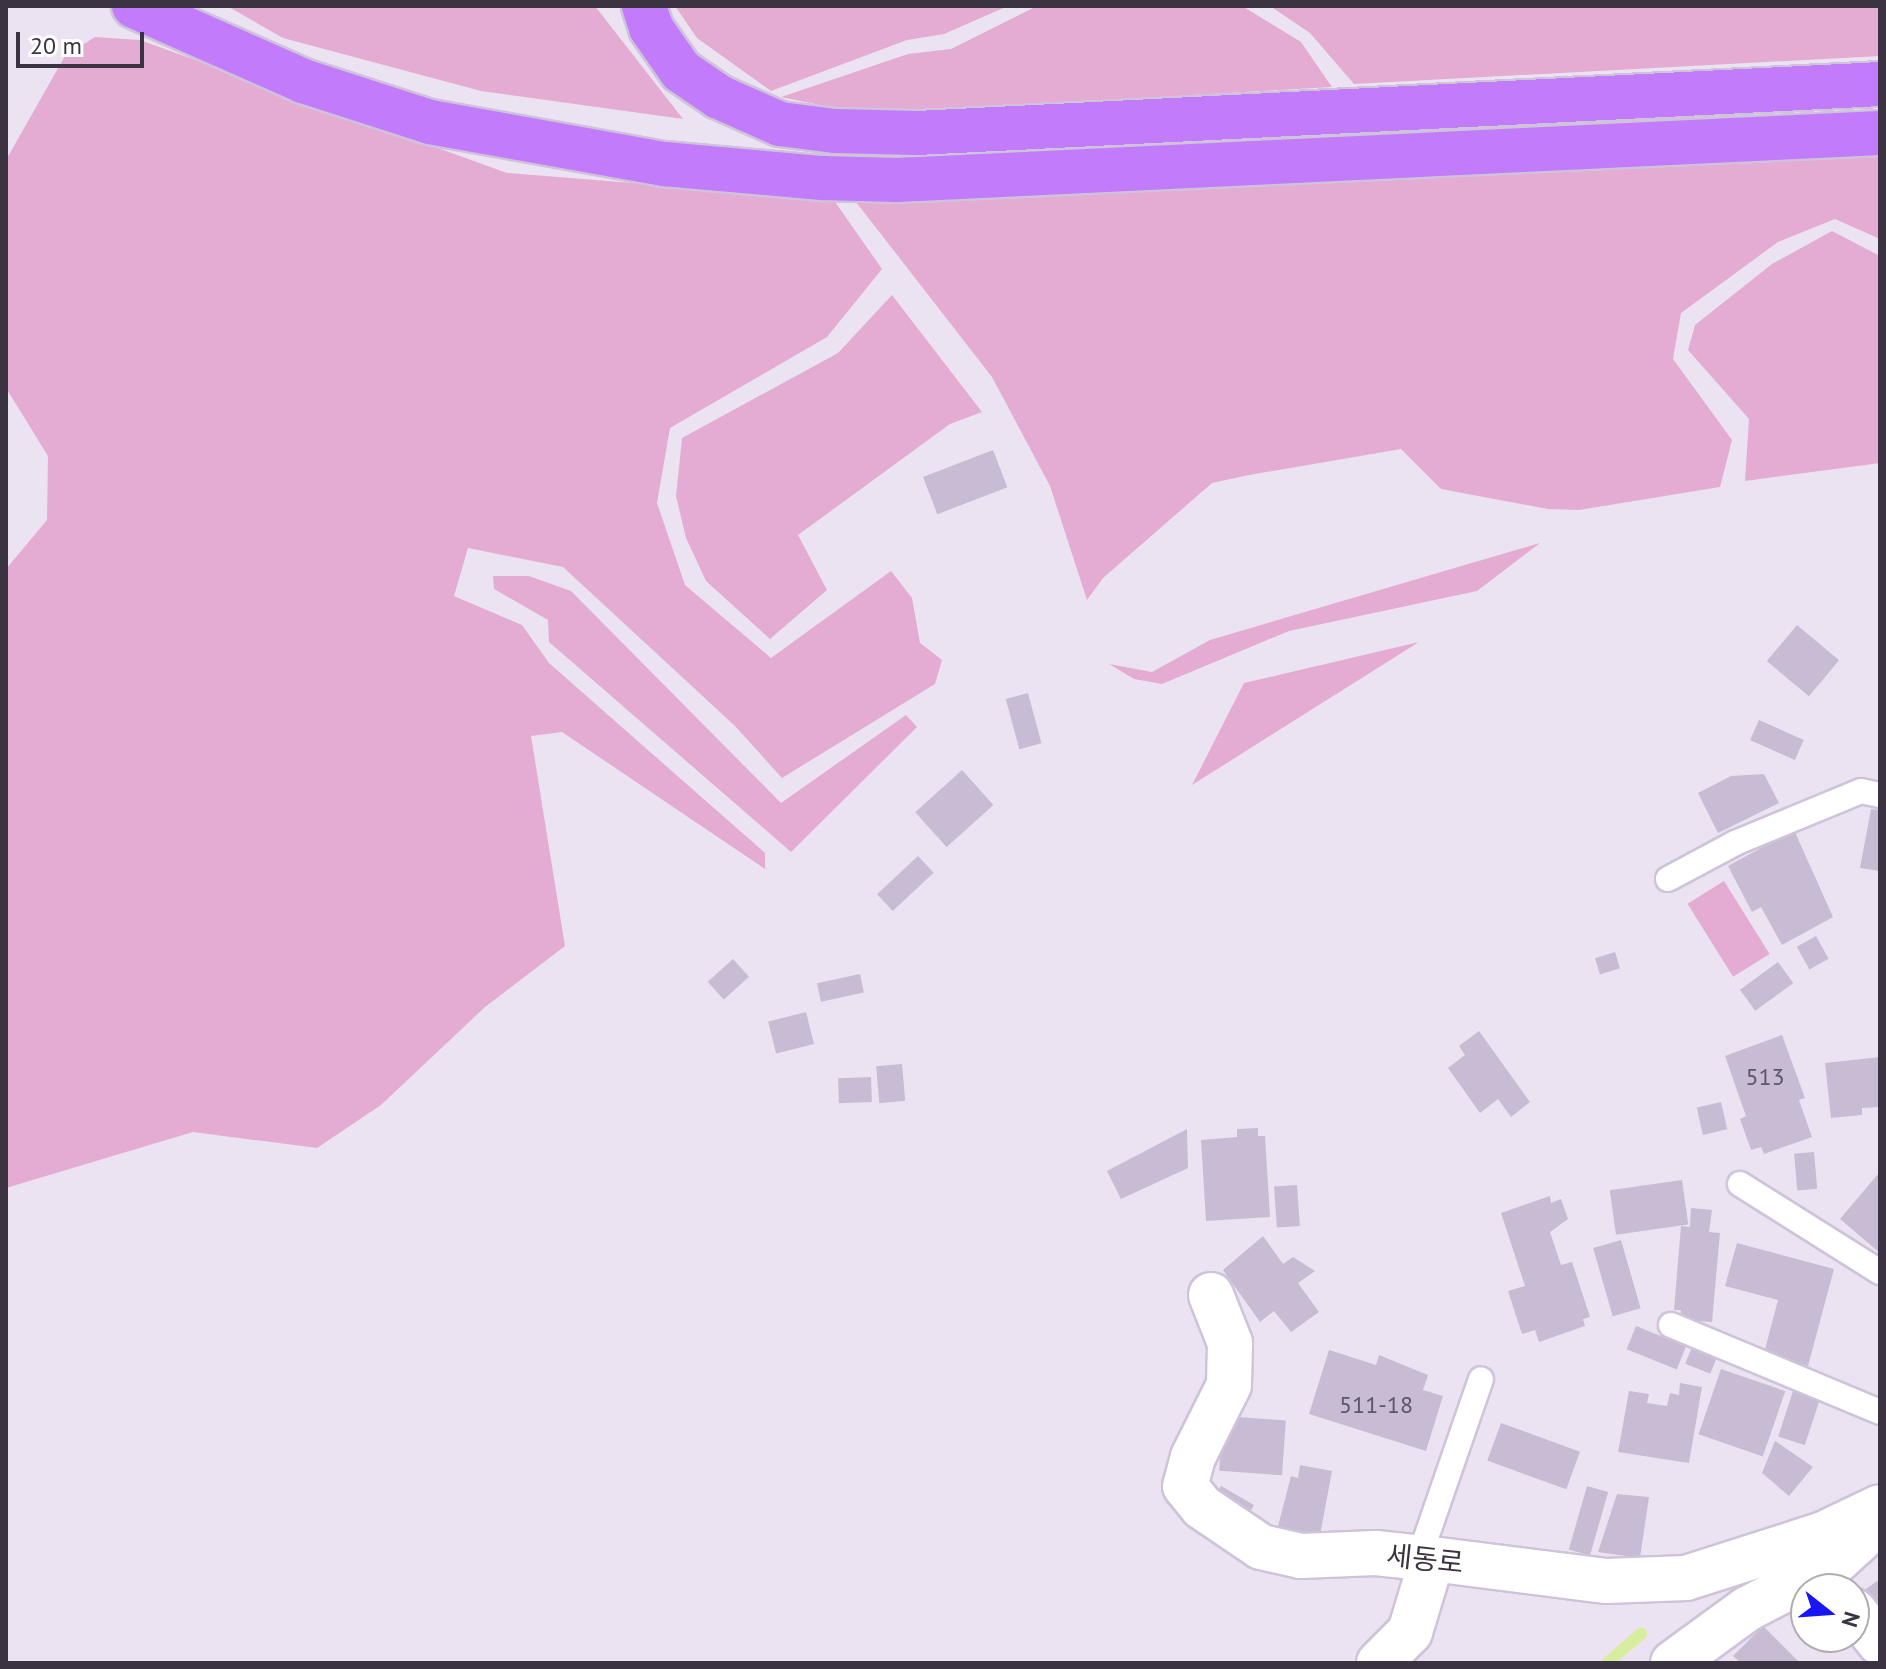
<!DOCTYPE html>
<meta charset="utf-8">
<style>
body{margin:0}
#map{position:relative;width:1886px;height:1669px;overflow:hidden;background:#ebe3f1;font-family:"PT Sans","Noto Sans KR",sans-serif}
div>[style]{position:absolute}
.green>*{inset:0;background:#e5acd3;transform-origin:0 0}
.stream>*{height:12px;margin:-6px;padding:0 6px;transform-origin:6px;border-radius:6px;background:#d8ee9f}
.building>*{inset:0;background:#c8bcd5;transform-origin:0 0}
.roads{filter:drop-shadow(2px 0 #cfc3da) drop-shadow(-2px 0 #cfc3da) drop-shadow(0 2px #cfc3da) drop-shadow(0 -2px #cfc3da)}
.service>*{height:24px;margin:-12px;padding:0 12px;transform-origin:12px;border-radius:12px;background:#fff}
.minor>*{height:44px;margin:-22px;padding:0 22px;transform-origin:22px;border-radius:22px;background:#fff}
.trunk>*{height:44px;margin:-22px;padding:0 22px;transform-origin:22px;border-radius:22px;background:#c27bfb}
span{translate:-50% -50%;white-space:nowrap;text-align:center;line-height:1.15;-webkit-text-stroke:6px #fff;paint-order:stroke}
.number-label{font-size:24px;color:#5e5567}
.number-label span{-webkit-text-stroke-width:0}
.street-label{font-size:28px;color:#3b3342}
.frame{position:absolute;inset:0;border:8px solid #3b3342;pointer-events:none}
.north{position:absolute;left:1790px;top:1573px;width:80px;height:80px;box-sizing:border-box;background:#fff;border:2px solid #b1adb3;border-radius:50%;rotate:107deg;font-size:22px;font-weight:700;line-height:32px;text-align:center;color:#3b3342}
.north::after{content:'';display:block;margin:auto;width:28px;height:36px;background:#1916f5;clip-path:polygon(50% 0,100% 100%,50% 72%,0 100%)}
.scale{position:absolute;left:16px;top:32px;width:128px;height:36px;box-sizing:border-box;border:4px solid #3b3342;border-top:0;padding-left:10px;font-size:24px;line-height:28px;white-space:nowrap;color:#3b3342;-webkit-text-stroke:6px #fff;paint-order:stroke}
</style>
<div id="map">
<div class="green">
<i style="clip-path:polygon(227px 6px,595px 6px,683px 119px,481px 91px,283px 38px)"></i>
<i style="clip-path:polygon(675px 6px,1008px 6px,944px 34px,907px 40px,771px 91px,697px 38px)"></i>
<i style="clip-path:polygon(1037px 6px,1242px 6px,1301px 42px,1332px 87px,863px 114px,781px 97px,908px 54px,951px 49px)"></i>
<i style="clip-path:polygon(1270px 6px,1880px 6px,1880px 56px,1354px 84px,1310px 33px)"></i>
<i style="clip-path:polygon(95px 37px,140px 40px,507px 173px,833px 199px,882px 269px,827px 337px,670px 428px,657px 503px,685px 585px,771px 658px,891px 571px,912px 598px,920px 643px,942px 660px,935px 684px,782px 778px,735px 726px,563px 567px,468px 548px,454px 596px,522px 625px,549px 663px,765px 853px,765px 869px,562px 732px,531px 736px,565px 946px,485px 1007px,381px 1105px,317px 1148px,193px 1132px,6px 1188px,6px 569px,47px 520px,48px 456px,6px 388px,6px 160px,65px 56px)"></i>
<i style="clip-path:polygon(1880px 155px,1880px 239px,1835px 219px,1778px 242px,1681px 313px,1673px 359px,1732px 440px,1720px 487px,1579px 510px,1548px 509px,1441px 489px,1401px 449px,1249px 475px,1212px 483px,1103px 578px,1087px 600px,1050px 486px,992px 377px,856px 202px)"></i>
<i style="clip-path:polygon(1832px 231px,1880px 256px,1880px 463px,1745px 481px,1749px 419px,1688px 350px,1695px 325px,1772px 264px)"></i>
<i style="clip-path:polygon(892px 295px,982px 412px,950px 424px,798px 535px,827px 590px,770px 639px,706px 581px,686px 538px,676px 496px,682px 438px,838px 353px)"></i>
<i style="clip-path:polygon(1540px 543px,1477px 591px,1289px 631px,1162px 684px,1134px 679px,1109px 664px,1152px 672px,1210px 640px)"></i>
<i style="clip-path:polygon(493px 576px,529px 576px,571px 591px,781px 803px,906px 715px,917px 727px,791px 852px,549px 642px,548px 620px,494px 589px)"></i>
<i style="clip-path:polygon(1419px 642px,1192px 785px,1244px 683px)"></i>
<i style="left:1724px;top:881px;width:86px;height:43px;rotate:58deg"></i>
</div>
<div class="stream">
<i style="left:1607px;top:1663px;width:45px;rotate:-40.5deg"></i>
</div>
<div class="building">
<i style="left:993px;top:450px;width:40px;height:75px;rotate:69deg"></i>
<i style="left:1797px;top:625px;width:55px;height:47px;rotate:40deg"></i>
<i style="left:1028px;top:693px;width:52px;height:23px;rotate:75deg"></i>
<i style="left:1759px;top:720px;width:49px;height:22px;rotate:24deg"></i>
<i style="left:962px;top:770px;width:47px;height:63px;rotate:48deg"></i>
<i style="clip-path:polygon(1764px 774px,1779px 803px,1718px 833px,1698px 793px,1731px 776px)"></i>
<i style="clip-path:polygon(1871px 809px,1880px 810px,1880px 871px,1860px 868px)"></i>
<i style="clip-path:polygon(1794px 830px,1833px 917px,1782px 945px,1761px 907px,1752px 912px,1728px 866px)"></i>
<i style="left:918px;top:856px;width:23px;height:56px;rotate:47deg"></i>
<i style="left:1816px;top:936px;width:26px;height:22px;rotate:61deg"></i>
<i style="left:1615px;top:952px;width:17px;height:21px;rotate:73deg"></i>
<i style="left:733px;top:959px;width:24px;height:34px;rotate:48deg"></i>
<i style="left:1778px;top:962px;width:26px;height:47px;rotate:54deg"></i>
<i style="left:860px;top:974px;width:19px;height:44px;rotate:78deg"></i>
<i style="left:806px;top:1012px;width:33px;height:39px;rotate:76deg"></i>
<i style="clip-path:polygon(1479px 1031px,1530px 1102px,1511px 1117px,1498px 1099px,1480px 1113px,1448px 1068px,1465px 1055px,1459px 1046px)"></i>
<i style="clip-path:polygon(1782px 1035px,1805px 1098px,1799px 1100px,1812px 1137px,1764px 1154px,1761px 1147px,1751px 1150px,1740px 1119px,1746px 1116px,1725px 1056px)"></i>
<i style="clip-path:polygon(1880px 1057px,1880px 1107px,1862px 1108px,1862px 1115px,1831px 1118px,1825px 1063px)"></i>
<i style="left:902px;top:1064px;width:37px;height:26px;rotate:85deg"></i>
<i style="left:871px;top:1077px;width:25px;height:33px;rotate:88deg"></i>
<i style="left:1721px;top:1102px;width:28px;height:25px;rotate:77deg"></i>
<i style="clip-path:polygon(1258px 1128px,1258px 1136px,1265px 1136px,1270px 1217px,1206px 1221px,1201px 1140px,1237px 1137px,1237px 1129px)"></i>
<i style="clip-path:polygon(1187px 1129px,1188px 1168px,1121px 1199px,1107px 1171px)"></i>
<i style="left:1814px;top:1152px;width:37px;height:20px;rotate:85deg"></i>
<i style="clip-path:polygon(1878px 1174px,1880px 1175px,1880px 1253px,1840px 1219px)"></i>
<i style="left:1682px;top:1180px;width:45px;height:73px;rotate:82deg"></i>
<i style="left:1297px;top:1185px;width:41px;height:23px;rotate:86deg"></i>
<i style="clip-path:polygon(1550px 1196px,1551px 1203px,1561px 1199px,1568px 1219px,1550px 1232px,1561px 1265px,1572px 1262px,1590px 1317px,1583px 1319px,1585px 1326px,1539px 1342px,1535px 1330px,1522px 1334px,1508px 1291px,1525px 1286px,1501px 1213px)"></i>
<i style="clip-path:polygon(1691px 1208px,1712px 1210px,1709px 1232px,1720px 1233px,1712px 1322px,1680px 1320px,1681px 1310px,1674px 1310px,1681px 1226px,1690px 1227px)"></i>
<i style="clip-path:polygon(1263px 1236px,1283px 1264px,1293px 1257px,1315px 1271px,1298px 1283px,1319px 1312px,1291px 1332px,1274px 1311px,1260px 1322px,1223px 1270px)"></i>
<i style="left:1621px;top:1240px;width:71px;height:29px;rotate:74deg"></i>
<i style="clip-path:polygon(1737px 1243px,1834px 1269px,1808px 1366px,1764px 1353px,1778px 1300px,1725px 1286px)"></i>
<i style="left:1636px;top:1326px;width:54px;height:25px;rotate:22deg"></i>
<i style="left:1692px;top:1347px;width:27px;height:18px;rotate:22deg"></i>
<i style="clip-path:polygon(1329px 1350px,1376px 1365px,1379px 1355px,1428px 1375px,1423px 1390px,1443px 1396px,1426px 1451px,1309px 1414px)"></i>
<i style="left:1721px;top:1369px;width:68px;height:69px;rotate:19deg"></i>
<i style="clip-path:polygon(1680px 1383px,1702px 1387px,1689px 1463px,1618px 1452px,1629px 1391px,1649px 1394px,1647px 1403px,1667px 1406px,1670px 1393px,1679px 1395px)"></i>
<i style="left:1794px;top:1388px;width:28px;height:51px;rotate:18deg"></i>
<i style="left:1223px;top:1416px;width:63px;height:55px;rotate:4deg"></i>
<i style="left:1501px;top:1423px;width:84px;height:40px;rotate:20deg"></i>
<i style="clip-path:polygon(1775px 1441px,1813px 1467px,1789px 1496px,1762px 1473px)"></i>
<i style="clip-path:polygon(1300px 1465px,1332px 1471px,1318px 1546px,1275px 1538px,1291px 1476px,1298px 1478px)"></i>
<i style="left:1221px;top:1486px;width:38px;height:23px;rotate:30deg"></i>
<i style="left:1587px;top:1486px;width:22px;height:66px;rotate:16deg"></i>
<i style="clip-path:polygon(1617px 1494px,1649px 1497px,1640px 1558px,1598px 1552px)"></i>
<i style="clip-path:polygon(1880px 1579px,1880px 1623px,1859px 1594px)"></i>
<i style="clip-path:polygon(1763px 1626px,1800px 1663px,1741px 1663px,1733px 1656px)"></i>
</div>
<div class="roads">
<div class="service">
<i style="left:1668px;top:879px;width:76px;rotate:-28.2deg"></i>
<i style="left:1735px;top:843px;width:136px;rotate:-22.4deg"></i>
<i style="left:1861px;top:791px;width:19px;rotate:12deg"></i>
<i style="left:1740px;top:1184px;width:165px;rotate:32.2deg"></i>
<i style="left:1671px;top:1325px;width:226px;rotate:22.6deg"></i>
<i style="left:1419px;top:1558px;width:189px;rotate:-70.9deg"></i>
</div>
<div class="minor">
<i style="left:1211px;top:1295px;width:52px;rotate:68.4deg"></i>
<i style="left:1230px;top:1343px;width:42px;rotate:91.4deg"></i>
<i style="left:1229px;top:1385px;width:80px;rotate:116.6deg"></i>
<i style="left:1193px;top:1457px;width:30px;rotate:105deg"></i>
<i style="left:1185px;top:1486px;width:27px;rotate:51deg"></i>
<i style="left:1202px;top:1507px;width:71px;rotate:34.1deg"></i>
<i style="left:1261px;top:1547px;width:41px;rotate:12.7deg"></i>
<i style="left:1301px;top:1556px;width:75px;rotate:-2.3deg"></i>
<i style="left:1376px;top:1553px;width:56px;rotate:6.1deg"></i>
<i style="left:1432px;top:1559px;width:176px;rotate:7.2deg"></i>
<i style="left:1607px;top:1581px;width:79px;rotate:-2.2deg"></i>
<i style="left:1686px;top:1578px;width:142px;rotate:-17.7deg"></i>
<i style="left:1821px;top:1535px;width:65px;rotate:-25.4deg"></i>
<i style="left:1854px;top:1611px;width:41px;rotate:50.9deg"></i>
<i style="left:1379px;top:1663px;width:44px;rotate:-45deg"></i>
<i style="left:1410px;top:1632px;width:76px;rotate:-73.2deg"></i>
<i style="left:1673px;top:1663px;width:92px;rotate:-36.1deg"></i>
<i style="left:1747px;top:1609px;width:96px;rotate:-27.4deg"></i>
<i style="left:1832px;top:1565px;width:62px;rotate:-42.4deg"></i>
</div>
<div class="trunk">
<i style="left:134px;top:6px;width:185px;rotate:23.9deg"></i>
<i style="left:303px;top:81px;width:133px;rotate:17.9deg"></i>
<i style="left:430px;top:122px;width:238px;rotate:10.2deg"></i>
<i style="left:664px;top:164px;width:159px;rotate:5.1deg"></i>
<i style="left:822px;top:178px;width:75px;rotate:1.5deg"></i>
<i style="left:897px;top:180px;width:984px;rotate:-2.74deg"></i>
<i style="left:644px;top:6px;width:23px;rotate:72deg"></i>
<i style="left:651px;top:28px;width:52px;rotate:55.1deg"></i>
<i style="left:681px;top:71px;width:46px;rotate:34.4deg"></i>
<i style="left:719px;top:97px;width:67px;rotate:23.9deg"></i>
<i style="left:780px;top:124px;width:55px;rotate:7.3deg"></i>
<i style="left:835px;top:131px;width:82px;rotate:1.4deg"></i>
<i style="left:917px;top:133px;width:964px;rotate:-2.91deg"></i>
</div>
</div>
<div class="number-label">
<span style="left:1765px;top:1077px">513</span>
<span style="left:1376px;top:1405px">511-18</span>
</div>
<div class="street-label">
<span style="left:1425px;top:1559px;rotate:6deg">세동로</span>
</div>
<div class="frame"></div>
<div class="north">N</div>
<div class="scale">20 m</div>
</div>
